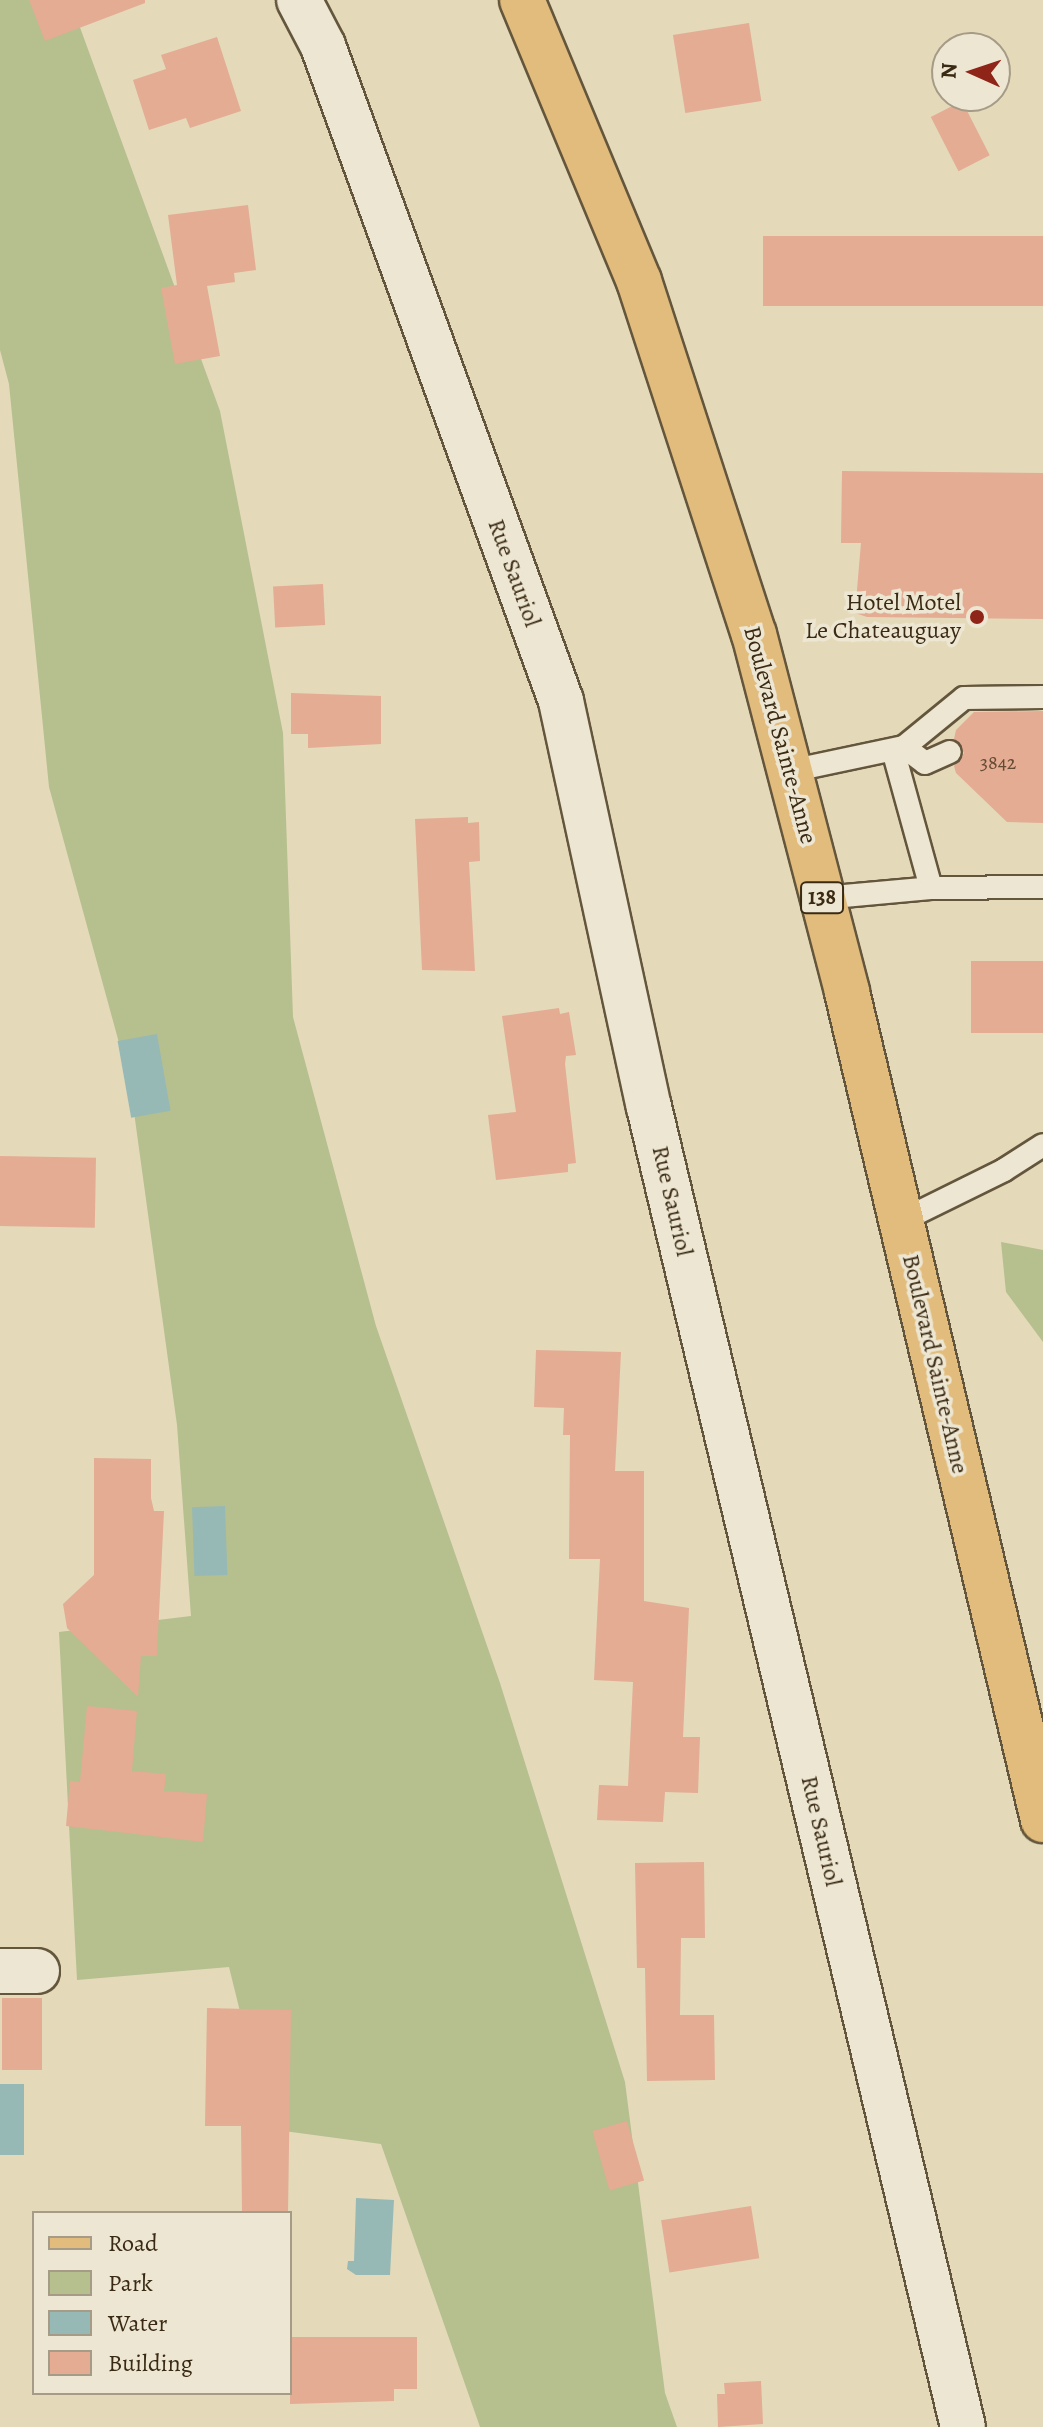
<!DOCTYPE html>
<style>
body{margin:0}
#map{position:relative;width:1043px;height:2427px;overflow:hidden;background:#e4d9b9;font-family:Alegreya,serif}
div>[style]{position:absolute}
.green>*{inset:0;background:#b6bf8e}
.water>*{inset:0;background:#97b9b5;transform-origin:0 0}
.building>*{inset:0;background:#e3ac93;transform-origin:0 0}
.roads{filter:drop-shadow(2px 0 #64563c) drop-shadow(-2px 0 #64563c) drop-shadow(0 2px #64563c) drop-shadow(0 -2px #64563c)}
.service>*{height:22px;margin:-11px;padding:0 11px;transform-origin:11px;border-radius:11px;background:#ede6d2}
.minor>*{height:44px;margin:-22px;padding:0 22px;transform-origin:22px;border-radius:22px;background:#ede6d2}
.primary>*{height:44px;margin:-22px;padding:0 22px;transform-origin:22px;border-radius:22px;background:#e2bc7c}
.dots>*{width:22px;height:22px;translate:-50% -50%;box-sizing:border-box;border:4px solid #ede6d2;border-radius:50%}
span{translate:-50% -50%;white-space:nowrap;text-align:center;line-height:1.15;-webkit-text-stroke:7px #ede6d2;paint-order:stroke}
.number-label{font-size:20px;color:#644a33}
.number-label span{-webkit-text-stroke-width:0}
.shield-label span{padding:2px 6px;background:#ede6d2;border:2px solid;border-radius:6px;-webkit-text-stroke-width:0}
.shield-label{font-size:22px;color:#3a2a13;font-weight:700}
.street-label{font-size:24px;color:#3a2a13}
.poi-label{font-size:24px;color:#3a2a13}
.right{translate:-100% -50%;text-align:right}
.legend{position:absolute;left:32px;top:2211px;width:260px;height:184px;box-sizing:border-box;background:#ede6d2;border:2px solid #a59b86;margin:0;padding:10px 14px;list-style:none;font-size:24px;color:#3a2a13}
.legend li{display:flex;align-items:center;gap:16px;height:40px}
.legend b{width:40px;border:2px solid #a59b86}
.north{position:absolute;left:931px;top:32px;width:80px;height:80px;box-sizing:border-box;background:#ede6d2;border:2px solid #a59b86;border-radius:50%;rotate:273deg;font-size:22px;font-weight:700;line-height:32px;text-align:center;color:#3a2a13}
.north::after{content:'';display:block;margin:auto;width:28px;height:36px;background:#8f2418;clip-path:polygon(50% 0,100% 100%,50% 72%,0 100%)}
</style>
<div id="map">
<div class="green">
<i style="clip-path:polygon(0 0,70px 0,220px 411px,283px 733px,293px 1017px,376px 1326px,500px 1683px,625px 2082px,665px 2393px,677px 2427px,480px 2427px,381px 2144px,269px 2129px,229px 1967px,77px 1980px,59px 1632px,191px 1616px,177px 1425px,130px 1083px,49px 787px,9px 384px,0 350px)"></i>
<i style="clip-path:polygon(1001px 1242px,1043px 1250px,1043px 1342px,1006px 1292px)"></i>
</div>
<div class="water">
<i style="left:157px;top:1034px;width:78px;height:40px;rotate:80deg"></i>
<i style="left:225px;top:1506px;width:69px;height:33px;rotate:88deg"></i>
<i style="left:0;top:2084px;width:24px;height:71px"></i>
<i style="clip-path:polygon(356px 2198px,394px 2200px,390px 2275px,356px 2275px,347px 2269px,348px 2261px,354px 2261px)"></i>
</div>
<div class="building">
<i style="clip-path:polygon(29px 0,145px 0,145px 3px,45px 41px)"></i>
<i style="left:749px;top:23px;width:79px;height:77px;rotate:81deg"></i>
<i style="clip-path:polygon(217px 37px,241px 111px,190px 128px,186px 118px,149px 130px,133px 80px,166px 69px,161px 55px)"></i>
<i style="left:962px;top:101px;width:61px;height:35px;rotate:63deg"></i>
<i style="clip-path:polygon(248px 205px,256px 270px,234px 273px,235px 282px,207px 286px,220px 356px,175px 364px,161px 288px,177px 285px,168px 215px)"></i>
<i style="left:763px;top:236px;width:280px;height:70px"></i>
<i style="clip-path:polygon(842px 471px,1043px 473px,1043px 619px,867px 617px,855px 613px,861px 543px,841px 543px)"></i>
<i style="left:323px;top:584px;width:41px;height:50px;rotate:87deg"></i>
<i style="clip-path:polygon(291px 693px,381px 696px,381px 744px,308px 748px,308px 734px,291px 734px)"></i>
<i style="clip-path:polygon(1043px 711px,1043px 823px,1007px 822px,956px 773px,954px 766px,964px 753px,954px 739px,956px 730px,974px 712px)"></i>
<i style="clip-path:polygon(468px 817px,468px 823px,479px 822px,480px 861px,469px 862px,475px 971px,422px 970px,415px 819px)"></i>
<i style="left:1043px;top:961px;width:72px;height:72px;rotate:90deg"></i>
<i style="clip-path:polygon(559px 1008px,560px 1014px,569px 1012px,576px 1055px,566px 1056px,565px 1064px,576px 1163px,568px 1164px,568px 1172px,496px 1180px,488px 1115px,516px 1112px,502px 1016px)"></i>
<i style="left:0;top:1156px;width:96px;height:70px;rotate:1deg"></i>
<i style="clip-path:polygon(536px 1350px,621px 1352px,615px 1471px,644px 1471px,644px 1601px,689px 1608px,683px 1737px,700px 1737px,698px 1793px,665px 1792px,663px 1822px,597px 1820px,599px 1785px,628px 1786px,633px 1682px,594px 1680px,600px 1559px,569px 1559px,570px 1435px,563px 1435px,564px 1408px,534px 1407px)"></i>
<i style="clip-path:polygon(94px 1458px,151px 1459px,151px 1498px,154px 1511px,164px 1511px,157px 1656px,141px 1656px,138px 1697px,67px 1628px,63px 1604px,94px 1575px)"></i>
<i style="clip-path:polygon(87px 1706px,137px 1711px,132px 1771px,166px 1774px,164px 1791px,207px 1794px,203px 1842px,66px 1826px,70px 1781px,80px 1782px)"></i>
<i style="clip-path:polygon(704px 1862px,705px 1938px,681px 1938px,680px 2015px,714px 2015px,715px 2080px,647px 2081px,645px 1968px,637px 1968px,635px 1863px)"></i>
<i style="left:2px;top:1998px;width:40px;height:72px"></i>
<i style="clip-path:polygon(207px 2008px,291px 2010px,288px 2213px,242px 2213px,241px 2126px,205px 2126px)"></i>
<i style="left:627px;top:2121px;width:62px;height:36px;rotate:74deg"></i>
<i style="left:751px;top:2206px;width:53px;height:91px;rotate:81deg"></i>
<i style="clip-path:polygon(290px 2337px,417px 2337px,417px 2389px,394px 2389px,394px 2401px,290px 2404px)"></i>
<i style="clip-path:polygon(761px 2381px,763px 2424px,718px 2427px,717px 2394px,725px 2394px,724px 2383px)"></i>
</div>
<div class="roads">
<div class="service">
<i style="left:904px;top:747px;width:26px;rotate:37deg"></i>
<i style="left:925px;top:763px;width:27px;rotate:-24deg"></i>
<i style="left:893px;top:750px;width:143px;rotate:74.6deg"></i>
<i style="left:790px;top:771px;width:116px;rotate:-11.9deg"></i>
<i style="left:904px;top:747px;width:77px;rotate:-39.2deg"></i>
<i style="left:964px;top:698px;width:79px;rotate:-0.7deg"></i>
<i style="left:822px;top:898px;width:109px;rotate:-5.2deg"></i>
<i style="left:931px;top:888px;width:112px;rotate:-0.5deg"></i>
<i style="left:901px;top:1221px;width:115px;rotate:-26.3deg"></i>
<i style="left:1004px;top:1170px;width:46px;rotate:-32.7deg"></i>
</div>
<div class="minor">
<i style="left:299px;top:0;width:52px;rotate:62.4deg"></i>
<i style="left:323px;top:46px;width:697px;rotate:70.03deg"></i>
<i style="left:561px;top:701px;width:415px;rotate:77.8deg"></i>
<i style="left:649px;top:1107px;width:1357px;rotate:76.62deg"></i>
<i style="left:0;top:1971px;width:37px"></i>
</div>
<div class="primary">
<i style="left:522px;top:0;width:304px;rotate:67.4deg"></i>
<i style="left:639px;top:281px;width:371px;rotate:72deg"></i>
<i style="left:754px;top:634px;width:370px;rotate:75.4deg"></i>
<i style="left:847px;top:992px;width:851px;rotate:76.68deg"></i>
</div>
</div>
<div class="dots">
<i style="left:977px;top:617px;background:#8f2418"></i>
</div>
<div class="number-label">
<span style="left:998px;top:762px">3842</span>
</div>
<div class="shield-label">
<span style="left:822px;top:898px">138</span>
</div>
<div class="street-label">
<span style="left:514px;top:573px;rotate:70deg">Rue Sauriol</span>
<span style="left:780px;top:735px;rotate:75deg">Boulevard Sainte-Anne</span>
<span style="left:672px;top:1201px;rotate:77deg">Rue Sauriol</span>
<span style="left:935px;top:1364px;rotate:77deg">Boulevard Sainte-Anne</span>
<span style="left:821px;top:1831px;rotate:77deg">Rue Sauriol</span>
</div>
<div class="poi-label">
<span class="right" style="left:961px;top:617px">Hotel Motel<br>Le Chateauguay</span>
</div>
<ul class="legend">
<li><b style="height:10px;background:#e2bc7c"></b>Road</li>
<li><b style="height:22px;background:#b6bf8e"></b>Park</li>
<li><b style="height:22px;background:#97b9b5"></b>Water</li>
<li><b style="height:22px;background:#e3ac93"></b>Building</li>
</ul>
<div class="north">N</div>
</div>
